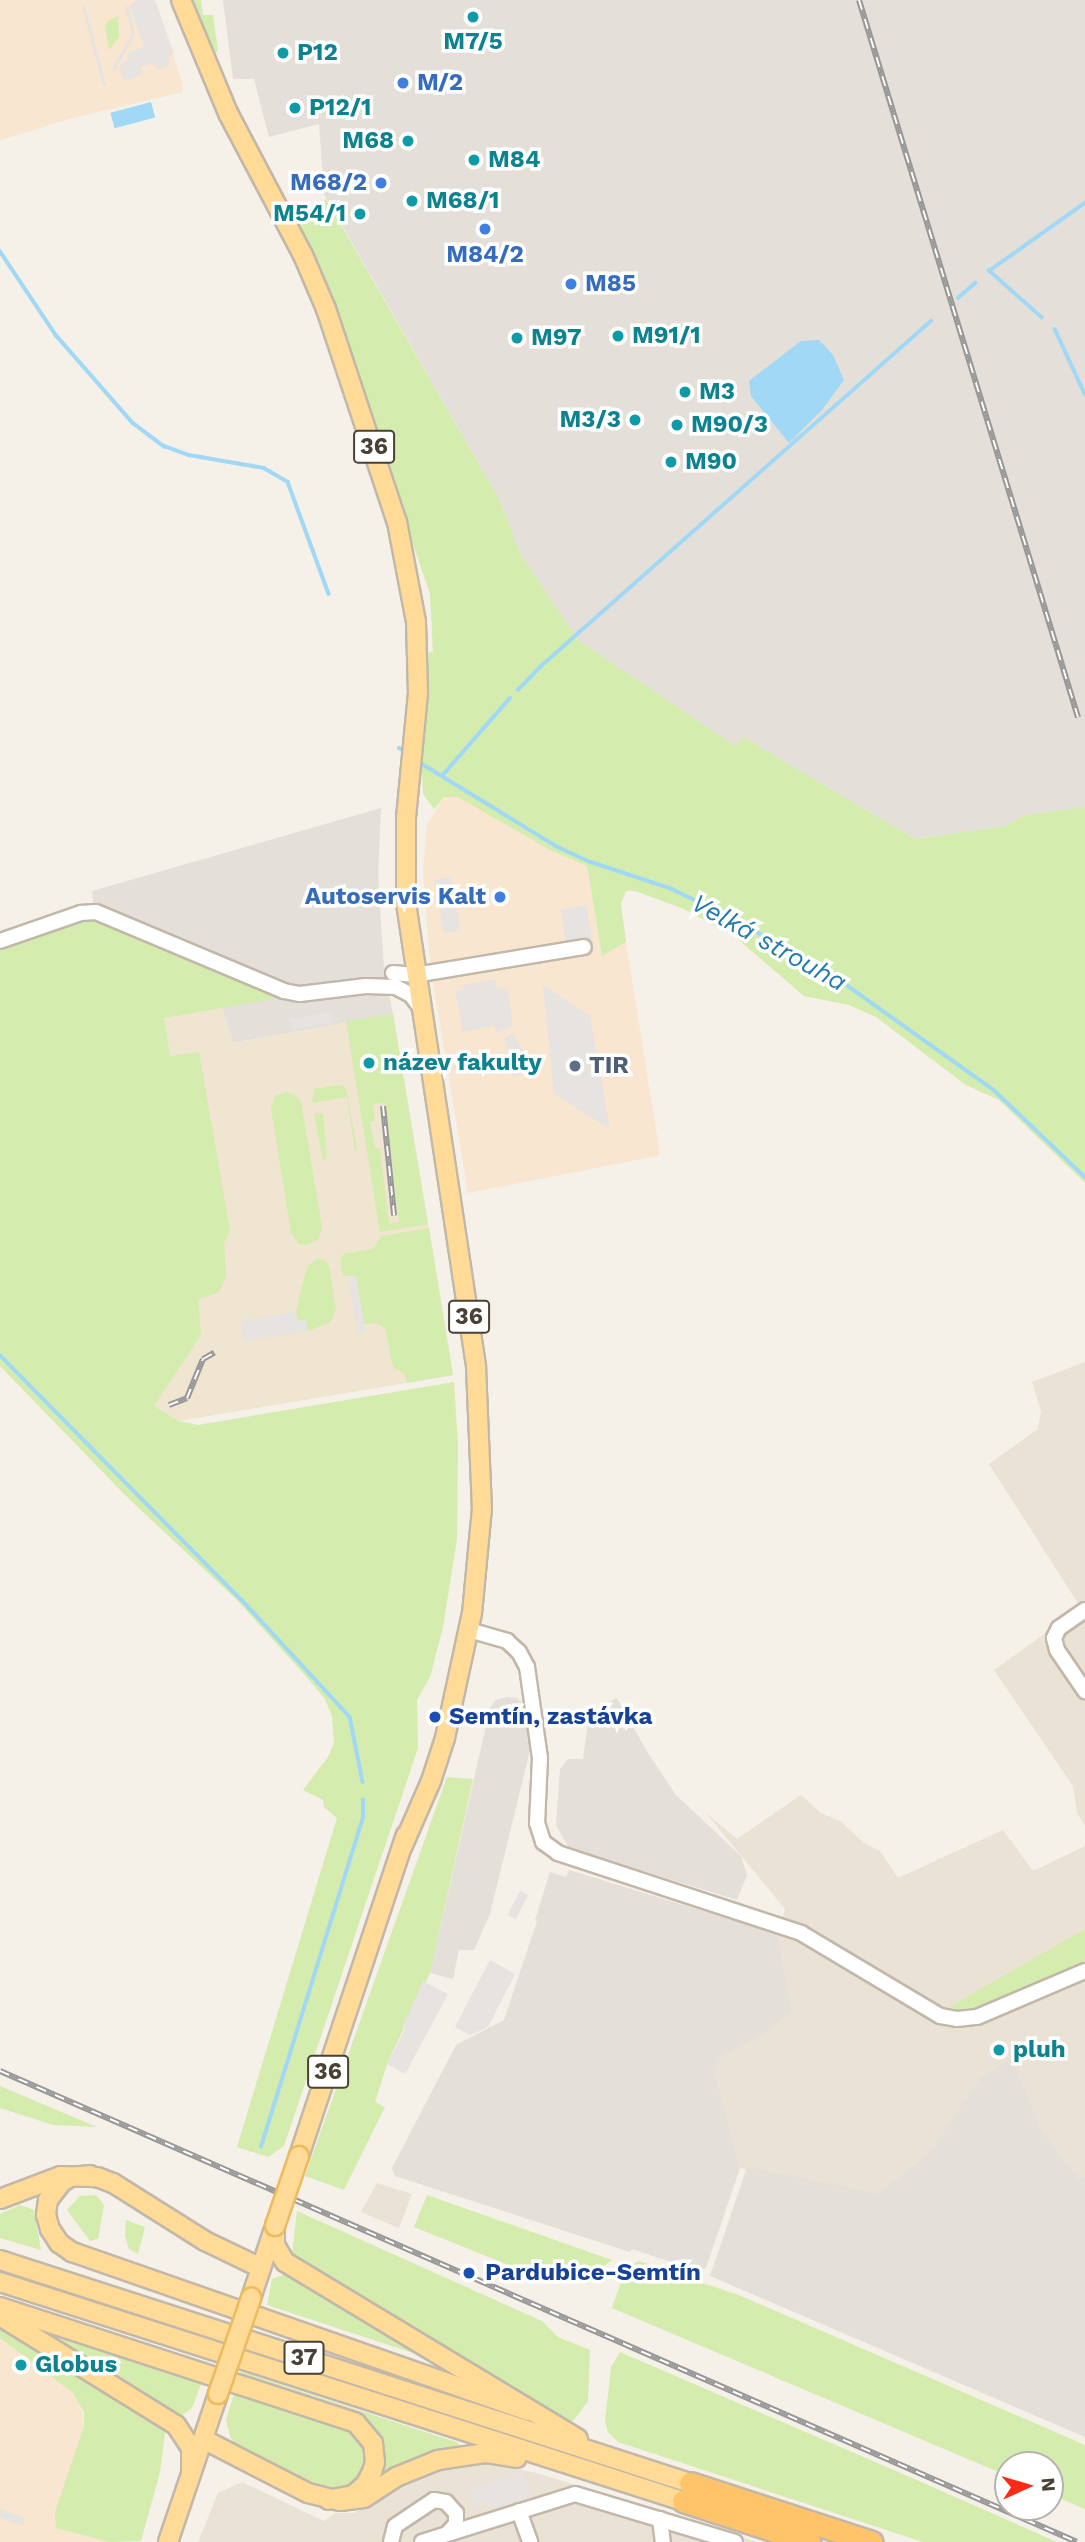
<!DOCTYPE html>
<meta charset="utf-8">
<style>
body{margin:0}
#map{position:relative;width:1085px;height:2542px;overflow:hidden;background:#f5f0e8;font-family:"Work Sans",sans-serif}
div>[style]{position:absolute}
.residential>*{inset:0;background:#eae2d5}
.commercial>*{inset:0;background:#f8e6d1}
.industrial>*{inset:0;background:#e4dfd9}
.education>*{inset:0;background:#efe5d1}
.green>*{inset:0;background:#d4ecad}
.parking>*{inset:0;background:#e6e3e0;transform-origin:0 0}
.water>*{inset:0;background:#a0d8f6;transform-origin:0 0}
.stream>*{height:3.5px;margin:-1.75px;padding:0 1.75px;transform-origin:1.75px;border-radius:1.75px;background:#a0d8f6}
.roads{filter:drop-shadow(2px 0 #c2b8a9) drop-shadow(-2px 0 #c2b8a9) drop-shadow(0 2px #c2b8a9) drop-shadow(0 -2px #c2b8a9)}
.minor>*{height:14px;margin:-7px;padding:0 7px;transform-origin:7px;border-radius:7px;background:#fff}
.major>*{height:18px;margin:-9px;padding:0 9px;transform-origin:9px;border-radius:9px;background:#ffdb97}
.highway>*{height:21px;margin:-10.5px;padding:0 10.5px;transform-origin:10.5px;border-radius:10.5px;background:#ffc469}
.rail>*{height:6px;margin-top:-3px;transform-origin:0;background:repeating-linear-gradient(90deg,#fff 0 10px,#979797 0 20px);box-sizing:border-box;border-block:2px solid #979797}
.bridges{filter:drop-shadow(2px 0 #edba5d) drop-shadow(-2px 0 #edba5d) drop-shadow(0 2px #edba5d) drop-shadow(0 -2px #edba5d)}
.major-bridge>*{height:18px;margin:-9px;padding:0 9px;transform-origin:9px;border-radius:9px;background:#ffdb97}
.dots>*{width:19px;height:19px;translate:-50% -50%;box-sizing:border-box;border:4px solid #fff;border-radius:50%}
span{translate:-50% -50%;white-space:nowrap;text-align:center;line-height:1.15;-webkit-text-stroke:7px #fff;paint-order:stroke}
.shield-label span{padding:2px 5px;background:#fff;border:2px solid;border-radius:5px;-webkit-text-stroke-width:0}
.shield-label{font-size:23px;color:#494036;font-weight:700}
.culture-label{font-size:24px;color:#0d838f;font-weight:700}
.left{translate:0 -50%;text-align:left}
.right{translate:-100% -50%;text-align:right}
.shop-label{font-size:24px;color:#366cbe;font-weight:700}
.service-label{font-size:24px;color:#4e5e75;font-weight:700}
.transit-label{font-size:24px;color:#164399;font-weight:700}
.water-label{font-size:26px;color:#237bae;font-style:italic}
.north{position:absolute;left:994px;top:2451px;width:70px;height:70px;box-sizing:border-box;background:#fff;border:2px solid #b6b3af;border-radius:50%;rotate:86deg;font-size:19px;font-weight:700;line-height:28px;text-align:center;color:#494036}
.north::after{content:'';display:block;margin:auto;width:24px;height:32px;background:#ff2a15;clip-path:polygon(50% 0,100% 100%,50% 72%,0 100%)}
</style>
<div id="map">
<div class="residential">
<i style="clip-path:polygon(1085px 1362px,1085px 1826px,1077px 1813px,1073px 1786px,994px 1670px,1081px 1608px,989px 1464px,1038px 1429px,1041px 1411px,1032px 1382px)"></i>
<i style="clip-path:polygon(801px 1795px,821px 1813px,840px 1821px,864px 1843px,880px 1851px,898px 1878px,1003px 1830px,1033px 1871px,1085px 1846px,1085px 2176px,1078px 2178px,1043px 2132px,1011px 2059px,979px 2079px,930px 2152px,879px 2193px,740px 2168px,715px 2073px,721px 2054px,765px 2033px,792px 2012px,778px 1934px,785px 1909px,706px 1813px,737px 1839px)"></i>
<i style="clip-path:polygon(377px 2183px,412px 2194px,399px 2228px,361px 2212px)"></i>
<i style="clip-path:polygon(470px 2464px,491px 2464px,537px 2473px,757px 2542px,198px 2542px,218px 2493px,242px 2482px,324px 2521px,335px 2513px,354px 2513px,395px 2486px,433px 2470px)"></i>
</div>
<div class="commercial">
<i style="clip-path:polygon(0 0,153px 0,182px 81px,183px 92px,73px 118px,0 140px)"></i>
<i style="clip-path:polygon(444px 797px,458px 797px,475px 805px,550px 850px,587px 866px,602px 956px,626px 942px,660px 1154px,657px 1156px,468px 1193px,430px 964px,423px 870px,427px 825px)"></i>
<i style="clip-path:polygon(0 2338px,73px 2393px,81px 2404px,84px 2425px,56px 2528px,109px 2542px,0 2542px)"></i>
</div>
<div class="industrial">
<i style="clip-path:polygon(223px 0,1085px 0,1085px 807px,1025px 815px,1005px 826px,915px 839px,743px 737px,735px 747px,578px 640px,522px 557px,499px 499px,324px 194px,319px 124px,269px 137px,254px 79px,233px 79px)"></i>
<i style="clip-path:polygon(381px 808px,378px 876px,384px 969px,393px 1014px,233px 1043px,221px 1005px,240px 983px,94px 916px,92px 891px)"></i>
<i style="clip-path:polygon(507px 1697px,517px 1698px,524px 1705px,530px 1750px,490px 1914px,474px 1950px,459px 1950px,453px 1979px,430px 1973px,490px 1708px,496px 1700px)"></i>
<i style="clip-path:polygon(617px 1698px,646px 1750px,676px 1795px,741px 1856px,747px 1875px,737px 1900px,569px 1848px,556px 1825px,560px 1769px,568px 1759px,583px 1759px,588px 1723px,607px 1710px,605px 1704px)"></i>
<i style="clip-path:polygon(569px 1870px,778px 1934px,792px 2012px,765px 2033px,721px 2055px,715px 2073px,740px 2168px,706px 2268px,697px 2271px,632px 2249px,630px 2252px,395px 2176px,392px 2168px,456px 2045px,504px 2020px,537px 1921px,535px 1920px,550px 1872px,566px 1877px)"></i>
<i style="clip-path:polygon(1011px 2058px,1043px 2132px,1078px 2178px,1085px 2176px,1085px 2437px,710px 2276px,747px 2167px,879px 2193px,930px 2152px,979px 2079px)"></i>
</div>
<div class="education">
<i style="clip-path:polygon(0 956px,186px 959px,241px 983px,221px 1005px,234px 1043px,393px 1014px,453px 1375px,179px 1421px,154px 1406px)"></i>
</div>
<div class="green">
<i style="clip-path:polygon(189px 0,201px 0,203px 15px,213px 15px,218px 50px,214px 54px,210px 54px)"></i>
<i style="clip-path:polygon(118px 16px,119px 37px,109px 50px,105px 26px,108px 21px)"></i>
<i style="clip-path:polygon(326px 199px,499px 499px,522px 557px,578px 640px,735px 746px,743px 737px,915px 839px,1005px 826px,1025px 815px,1085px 807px,1085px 1183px,999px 1100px,966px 1085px,876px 1017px,849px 1005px,804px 996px,734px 936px,684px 909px,635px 891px,626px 891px,621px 904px,626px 942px,602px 956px,587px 866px,550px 850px,458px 797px,444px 797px,434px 809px,423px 794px,421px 747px,425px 653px,433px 652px,430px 594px,324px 282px,298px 225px)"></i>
<i style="clip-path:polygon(94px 916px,279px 998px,164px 1018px,170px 1056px,199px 1052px,230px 1231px,224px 1243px,226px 1276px,219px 1292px,198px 1300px,201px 1335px,154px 1406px,179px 1421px,198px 1425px,454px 1382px,458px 1446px,457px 1539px,443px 1627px,430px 1677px,417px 1700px,418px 1748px,284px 2146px,268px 2157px,237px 2147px,337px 1818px,324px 1807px,323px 1800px,303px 1790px,328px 1757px,334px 1743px,332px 1716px,325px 1699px,310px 1681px,238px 1601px,128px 1498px,0 1366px,0 950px)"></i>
<i style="clip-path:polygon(evenodd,393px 1014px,428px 1224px,380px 1232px,346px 1021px,393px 1014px,385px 1103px,399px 1222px,389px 1224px,380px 1149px,375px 1147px,370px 1122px,375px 1121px,373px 1104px,385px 1103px)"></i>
<i style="clip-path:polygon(337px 1085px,344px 1086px,347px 1092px,357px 1150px,355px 1151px,347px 1097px,312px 1103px,314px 1089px)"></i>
<i style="clip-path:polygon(286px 1092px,295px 1095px,301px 1102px,322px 1227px,319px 1239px,306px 1245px,299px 1244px,291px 1233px,271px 1108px,275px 1096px)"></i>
<i style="clip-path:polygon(323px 1113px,327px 1159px,323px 1160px,314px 1114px)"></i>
<i style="clip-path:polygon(429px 1228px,453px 1375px,407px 1383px,405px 1374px,393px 1367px,385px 1329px,377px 1323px,364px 1324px,356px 1276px,343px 1276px,340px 1260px,344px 1254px,373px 1249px,381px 1236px)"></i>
<i style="clip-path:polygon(317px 1259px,324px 1260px,329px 1266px,336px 1309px,331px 1322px,308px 1331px,306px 1320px,298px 1321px,296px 1312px,307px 1267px)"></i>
<i style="clip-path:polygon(447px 1777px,473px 1779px,430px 1973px,387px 2064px,375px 2102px,385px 2107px,344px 2190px,305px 2176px)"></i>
<i style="clip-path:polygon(1085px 1929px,1085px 1960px,1080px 1966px,989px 2005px,956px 2010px,951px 2006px)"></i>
<i style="clip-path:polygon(0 2086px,97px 2127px,53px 2125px,0 2108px)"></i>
<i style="clip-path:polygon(96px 2195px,104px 2205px,98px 2239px,90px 2241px,67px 2210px,80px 2196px)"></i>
<i style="clip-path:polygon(427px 2195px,612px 2260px,597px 2271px,588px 2284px,548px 2272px,544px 2279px,414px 2227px)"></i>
<i style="clip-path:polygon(20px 2205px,34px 2210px,41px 2250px,0 2238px,0 2214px)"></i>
<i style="clip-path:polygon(297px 2211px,542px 2321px,558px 2337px,590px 2350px,588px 2401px,573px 2421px,565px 2421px,299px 2263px,292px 2255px)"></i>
<i style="clip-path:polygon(126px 2220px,145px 2227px,138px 2254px,129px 2249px,125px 2236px)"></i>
<i style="clip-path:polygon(639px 2261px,741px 2296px,1085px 2445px,1085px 2509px,1050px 2494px,1050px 2465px,1008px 2465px,1008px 2476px,612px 2308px,626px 2268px)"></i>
<i style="clip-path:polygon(286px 2274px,295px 2278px,419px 2355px,267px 2305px,272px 2279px)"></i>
<i style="clip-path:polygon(14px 2318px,203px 2379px,192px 2408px,181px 2416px)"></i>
<i style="clip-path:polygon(0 2324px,166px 2426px,160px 2472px,141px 2541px,109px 2542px,56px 2528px,55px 2512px,84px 2426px,84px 2412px,73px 2393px,0 2338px)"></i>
<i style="clip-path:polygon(620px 2352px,912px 2478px,1057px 2542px,923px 2542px,618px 2442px,608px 2432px,605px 2422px,611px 2367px)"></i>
<i style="clip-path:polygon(242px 2372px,459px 2443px,458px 2449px,378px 2479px,378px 2440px,240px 2377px)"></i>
<i style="clip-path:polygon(235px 2391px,350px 2426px,367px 2446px,368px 2460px,364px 2474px,347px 2488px,312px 2487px,241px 2450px,231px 2439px,226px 2420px)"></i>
</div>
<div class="parking">
<i style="clip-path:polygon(138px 0,155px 0,174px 54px,167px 57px,170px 65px,157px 70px,154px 63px,140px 67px,142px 75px,125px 81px,119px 69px,121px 64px,128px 60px,127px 53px,144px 47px,129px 5px)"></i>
<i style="left:85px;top:6px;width:82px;height:3px;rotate:75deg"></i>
<i style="clip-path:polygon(128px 6px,135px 34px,114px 72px,111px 70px,132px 34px,125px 7px)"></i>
<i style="left:451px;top:877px;width:54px;height:17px;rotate:80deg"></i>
<i style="left:586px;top:905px;width:41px;height:26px;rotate:80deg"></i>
<i style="clip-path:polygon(495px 979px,497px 989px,508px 988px,513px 1026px,497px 1033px,494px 1025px,463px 1032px,455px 991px,464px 990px,463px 985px)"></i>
<i style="clip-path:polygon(543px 985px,590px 1016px,610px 1129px,554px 1094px)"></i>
<i style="left:331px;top:1012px;width:11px;height:42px;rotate:80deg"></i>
<i style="clip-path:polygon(513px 1033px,534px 1070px,513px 1077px,505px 1038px)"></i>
<i style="left:356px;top:1276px;width:57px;height:8px;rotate:80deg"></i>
<i style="clip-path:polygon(296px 1312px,298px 1321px,306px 1320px,308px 1331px,244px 1341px,241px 1321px)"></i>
<i style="left:520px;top:1891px;width:9px;height:27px;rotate:27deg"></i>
<i style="clip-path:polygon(490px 1960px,515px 1974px,488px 2027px,470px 2035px,455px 2027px)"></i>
<i style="clip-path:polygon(423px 1981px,448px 1994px,405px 2074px,387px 2064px,405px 2030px,402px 2028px)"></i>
<i style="clip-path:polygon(523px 2472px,531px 2496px,491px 2509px,488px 2502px,474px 2507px,468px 2490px)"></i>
<i style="clip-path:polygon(0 2509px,23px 2517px,24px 2526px,0 2518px)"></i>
</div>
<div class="water">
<i style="left:151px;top:102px;width:16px;height:42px;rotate:75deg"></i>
<i style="clip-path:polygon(819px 340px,833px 355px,844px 380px,822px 410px,789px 443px,751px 396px,749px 381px,801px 341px)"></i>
</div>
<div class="stream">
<i style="left:0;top:251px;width:101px;rotate:56.3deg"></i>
<i style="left:56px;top:335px;width:117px;rotate:48.8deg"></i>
<i style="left:133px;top:423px;width:39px;rotate:37deg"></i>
<i style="left:164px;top:446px;width:27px;rotate:20deg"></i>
<i style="left:189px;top:455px;width:76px;rotate:9.8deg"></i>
<i style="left:264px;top:468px;width:28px;rotate:30deg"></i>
<i style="left:288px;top:482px;width:119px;rotate:69.9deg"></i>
<i style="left:958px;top:298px;width:23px;rotate:-41deg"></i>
<i style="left:1042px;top:318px;width:71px;rotate:-138.4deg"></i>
<i style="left:989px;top:271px;width:118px;rotate:-35.3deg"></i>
<i style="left:1055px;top:329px;width:72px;rotate:65.2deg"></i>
<i style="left:518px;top:690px;width:32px;rotate:-46deg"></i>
<i style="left:540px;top:667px;width:522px;rotate:-41.51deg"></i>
<i style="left:399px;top:748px;width:5px;rotate:22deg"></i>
<i style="left:419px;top:762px;width:161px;rotate:31.5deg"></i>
<i style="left:556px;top:846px;width:38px;rotate:25deg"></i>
<i style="left:591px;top:862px;width:85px;rotate:18.4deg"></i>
<i style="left:672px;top:889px;width:78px;rotate:25.9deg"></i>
<i style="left:742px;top:923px;width:123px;rotate:30.7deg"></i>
<i style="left:848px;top:986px;width:179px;rotate:35.5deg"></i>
<i style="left:994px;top:1090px;width:126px;rotate:43.7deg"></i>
<i style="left:442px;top:776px;width:103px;rotate:-48.9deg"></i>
<i style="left:0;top:1355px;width:344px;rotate:45.4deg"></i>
<i style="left:242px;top:1600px;width:159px;rotate:47.3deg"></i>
<i style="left:350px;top:1717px;width:66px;rotate:78.7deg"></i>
<i style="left:261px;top:2147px;width:345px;rotate:-72.8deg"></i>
<i style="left:363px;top:1817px;width:17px;rotate:-90deg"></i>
</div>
<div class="roads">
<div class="minor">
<i style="left:0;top:941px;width:86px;rotate:-19.1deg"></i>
<i style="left:81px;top:913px;width:15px;rotate:-4deg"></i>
<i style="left:96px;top:912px;width:204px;rotate:22.8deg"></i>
<i style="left:284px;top:991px;width:16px;rotate:11deg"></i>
<i style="left:300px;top:994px;width:66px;rotate:-6.9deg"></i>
<i style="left:366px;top:986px;width:30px;rotate:2deg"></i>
<i style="left:396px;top:987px;width:17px;rotate:28deg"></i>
<i style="left:411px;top:995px;width:15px;rotate:53deg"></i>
<i style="left:393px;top:973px;width:22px;rotate:5deg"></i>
<i style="left:415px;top:975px;width:171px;rotate:-9.4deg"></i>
<i style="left:1085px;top:1610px;width:32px;rotate:145deg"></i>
<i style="left:1059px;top:1628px;width:11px;rotate:117deg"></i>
<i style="left:1054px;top:1638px;width:12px;rotate:76deg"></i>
<i style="left:1057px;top:1650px;width:50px;rotate:55.7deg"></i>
<i style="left:469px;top:1630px;width:40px;rotate:16deg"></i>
<i style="left:507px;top:1641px;width:16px;rotate:43deg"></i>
<i style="left:519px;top:1652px;width:17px;rotate:62deg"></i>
<i style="left:527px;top:1667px;width:92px;rotate:81.9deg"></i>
<i style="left:540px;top:1758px;width:65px;rotate:92.6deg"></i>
<i style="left:537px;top:1823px;width:20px;rotate:72deg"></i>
<i style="left:543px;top:1842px;width:19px;rotate:36deg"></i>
<i style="left:558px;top:1853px;width:256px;rotate:18.2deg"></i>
<i style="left:801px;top:1933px;width:162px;rotate:30.8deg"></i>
<i style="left:940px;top:2016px;width:17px;rotate:10deg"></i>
<i style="left:957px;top:2019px;width:20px;rotate:-6deg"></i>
<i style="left:977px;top:2017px;width:117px;rotate:-23.1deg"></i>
<i style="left:519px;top:2511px;width:33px;rotate:70deg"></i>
<i style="left:660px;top:2519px;width:23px;rotate:83deg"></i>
<i style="left:391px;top:2542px;width:16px;rotate:-76deg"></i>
<i style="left:395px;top:2526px;width:47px;rotate:-33.7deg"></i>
<i style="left:434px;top:2500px;width:12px;rotate:9deg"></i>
<i style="left:446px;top:2502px;width:15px;rotate:48deg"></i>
<i style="left:456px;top:2513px;width:11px;rotate:90deg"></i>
<i style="left:456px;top:2524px;width:13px;rotate:132deg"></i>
<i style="left:422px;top:2542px;width:160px;rotate:-17.4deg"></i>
<i style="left:575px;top:2494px;width:167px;rotate:16.7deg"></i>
</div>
<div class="major">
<i style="left:181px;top:0;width:122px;rotate:67.4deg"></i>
<i style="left:228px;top:113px;width:161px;rotate:62.2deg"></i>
<i style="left:303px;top:255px;width:59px;rotate:66.9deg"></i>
<i style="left:326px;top:309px;width:225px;rotate:71.6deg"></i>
<i style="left:397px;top:522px;width:102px;rotate:79.2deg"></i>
<i style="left:416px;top:622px;width:71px;rotate:88.4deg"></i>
<i style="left:418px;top:693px;width:126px;rotate:95.5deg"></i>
<i style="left:406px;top:818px;width:85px;rotate:90deg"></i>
<i style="left:406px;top:903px;width:469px;rotate:81.4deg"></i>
<i style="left:476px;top:1367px;width:141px;rotate:87.6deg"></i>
<i style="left:482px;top:1508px;width:105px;rotate:95.4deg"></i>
<i style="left:472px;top:1613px;width:128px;rotate:102.2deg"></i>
<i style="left:445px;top:1738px;width:45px;rotate:108deg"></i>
<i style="left:431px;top:1781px;width:70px;rotate:113.6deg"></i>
<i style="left:299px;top:2156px;width:338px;rotate:-71.6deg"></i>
<i style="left:90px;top:2175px;width:20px;rotate:174deg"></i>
<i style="left:70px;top:2177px;width:9px;rotate:148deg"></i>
<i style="left:62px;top:2182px;width:23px;rotate:128deg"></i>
<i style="left:48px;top:2200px;width:15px;rotate:98deg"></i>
<i style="left:46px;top:2215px;width:15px;rotate:74deg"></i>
<i style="left:50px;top:2229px;width:17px;rotate:57deg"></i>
<i style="left:59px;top:2243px;width:16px;rotate:35deg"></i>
<i style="left:72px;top:2252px;width:484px;rotate:19.2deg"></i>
<i style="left:0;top:2199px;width:65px;rotate:-20.7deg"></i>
<i style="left:61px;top:2176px;width:36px;rotate:2deg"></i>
<i style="left:97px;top:2177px;width:17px;rotate:21deg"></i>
<i style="left:113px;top:2183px;width:109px;rotate:32.2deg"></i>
<i style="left:205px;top:2241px;width:62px;rotate:25.7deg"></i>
<i style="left:275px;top:2226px;width:19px;rotate:90deg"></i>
<i style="left:275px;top:2245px;width:20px;rotate:60deg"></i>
<i style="left:285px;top:2262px;width:342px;rotate:31.1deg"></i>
<i style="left:0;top:2260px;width:725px;rotate:17.91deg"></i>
<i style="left:0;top:2282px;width:717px;rotate:17.78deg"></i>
<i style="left:251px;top:2298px;width:70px;rotate:-71.6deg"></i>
<i style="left:0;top:2307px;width:374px;rotate:18deg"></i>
<i style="left:356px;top:2423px;width:26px;rotate:50deg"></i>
<i style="left:373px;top:2443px;width:19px;rotate:84deg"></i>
<i style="left:375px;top:2462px;width:10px;rotate:107deg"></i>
<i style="left:372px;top:2472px;width:15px;rotate:118deg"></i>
<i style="left:365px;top:2485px;width:16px;rotate:140deg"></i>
<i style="left:353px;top:2495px;width:25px;rotate:169deg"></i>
<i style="left:0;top:2316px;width:207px;rotate:31.8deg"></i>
<i style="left:176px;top:2425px;width:27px;rotate:57deg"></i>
<i style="left:191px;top:2448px;width:26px;rotate:90deg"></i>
<i style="left:203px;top:2439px;width:118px;rotate:27.2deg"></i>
<i style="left:308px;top:2493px;width:33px;rotate:14deg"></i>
<i style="left:340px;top:2501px;width:24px;rotate:-7deg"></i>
<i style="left:364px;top:2498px;width:38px;rotate:-33deg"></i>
<i style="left:396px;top:2477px;width:45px;rotate:-22deg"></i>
<i style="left:438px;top:2460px;width:49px;rotate:-8.3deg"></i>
<i style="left:486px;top:2453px;width:31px;rotate:9deg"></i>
<i style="left:168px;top:2542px;width:156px;rotate:-71.3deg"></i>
</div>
<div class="highway">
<i style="left:690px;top:2483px;width:191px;rotate:18deg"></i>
<i style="left:683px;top:2501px;width:133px;rotate:18deg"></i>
</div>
</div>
<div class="rail">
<i style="left:859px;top:0;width:750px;rotate:73.02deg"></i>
<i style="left:383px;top:1106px;width:110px;rotate:84.2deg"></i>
<i style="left:169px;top:1405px;width:19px;rotate:-21deg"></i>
<i style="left:187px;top:1398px;width:42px;rotate:-67.7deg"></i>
<i style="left:203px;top:1359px;width:13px;rotate:-29deg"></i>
<i style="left:0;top:2071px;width:1175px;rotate:23.62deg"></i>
</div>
<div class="bridges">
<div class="major-bridge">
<i style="left:275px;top:2226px;width:74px;rotate:-71.1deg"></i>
<i style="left:218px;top:2394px;width:102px;rotate:-71deg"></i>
</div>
</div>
<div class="dots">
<i style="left:473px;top:17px;background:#0f9aa8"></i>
<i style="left:283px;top:53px;background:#0f9aa8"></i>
<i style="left:403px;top:83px;background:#3f7fe0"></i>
<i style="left:295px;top:108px;background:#0f9aa8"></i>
<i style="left:408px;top:141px;background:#0f9aa8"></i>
<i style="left:474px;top:160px;background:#0f9aa8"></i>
<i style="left:381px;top:183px;background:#3f7fe0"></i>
<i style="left:412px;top:201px;background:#0f9aa8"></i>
<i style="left:360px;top:214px;background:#0f9aa8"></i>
<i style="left:485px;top:229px;background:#3f7fe0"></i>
<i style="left:571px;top:284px;background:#3f7fe0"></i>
<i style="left:618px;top:336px;background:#0f9aa8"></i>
<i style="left:517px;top:338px;background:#0f9aa8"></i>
<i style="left:685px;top:392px;background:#0f9aa8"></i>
<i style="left:635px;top:420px;background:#0f9aa8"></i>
<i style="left:677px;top:425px;background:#0f9aa8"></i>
<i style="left:671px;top:462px;background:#0f9aa8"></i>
<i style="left:500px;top:897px;background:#3f7fe0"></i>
<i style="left:369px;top:1063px;background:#0f9aa8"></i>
<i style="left:575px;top:1066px;background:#5c6f8a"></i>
<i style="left:435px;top:1717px;background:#1a4fb4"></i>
<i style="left:999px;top:2050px;background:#0f9aa8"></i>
<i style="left:469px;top:2273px;background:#1a4fb4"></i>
<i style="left:21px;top:2365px;background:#0f9aa8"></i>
</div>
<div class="shield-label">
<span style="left:374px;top:447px">36</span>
<span style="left:469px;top:1317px">36</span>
<span style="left:328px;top:2072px">36</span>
<span style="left:304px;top:2358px">37</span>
</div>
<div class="culture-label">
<span style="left:473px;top:42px">M7/5</span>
<span class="left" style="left:297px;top:53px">P12</span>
<span class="left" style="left:309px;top:108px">P12/1</span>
<span class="right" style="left:394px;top:141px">M68</span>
<span class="left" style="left:488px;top:160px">M84</span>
<span class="left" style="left:426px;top:201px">M68/1</span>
<span class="right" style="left:346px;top:214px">M54/1</span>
<span class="left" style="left:632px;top:336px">M91/1</span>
<span class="left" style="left:531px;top:338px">M97</span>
<span class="left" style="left:699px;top:392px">M3</span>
<span class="right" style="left:621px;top:420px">M3/3</span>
<span class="left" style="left:691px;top:425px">M90/3</span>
<span class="left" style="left:685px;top:462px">M90</span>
<span class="left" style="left:383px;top:1063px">název fakulty</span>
<span class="left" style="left:1013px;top:2050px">pluh</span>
<span class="left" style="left:35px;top:2365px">Globus</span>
</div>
<div class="shop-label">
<span class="left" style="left:417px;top:83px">M/2</span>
<span class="right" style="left:367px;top:183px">M68/2</span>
<span style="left:485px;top:255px">M84/2</span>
<span class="left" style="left:585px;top:284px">M85</span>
<span class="right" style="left:486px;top:897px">Autoservis Kalt</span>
</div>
<div class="service-label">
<span class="left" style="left:589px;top:1066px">TIR</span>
</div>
<div class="transit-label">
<span class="left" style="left:449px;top:1717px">Semtín, zastávka</span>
<span class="left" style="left:485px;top:2273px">Pardubice-Semtín</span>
</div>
<div class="water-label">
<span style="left:769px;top:943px;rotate:29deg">Velká strouha</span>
</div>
<div class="north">N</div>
</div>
